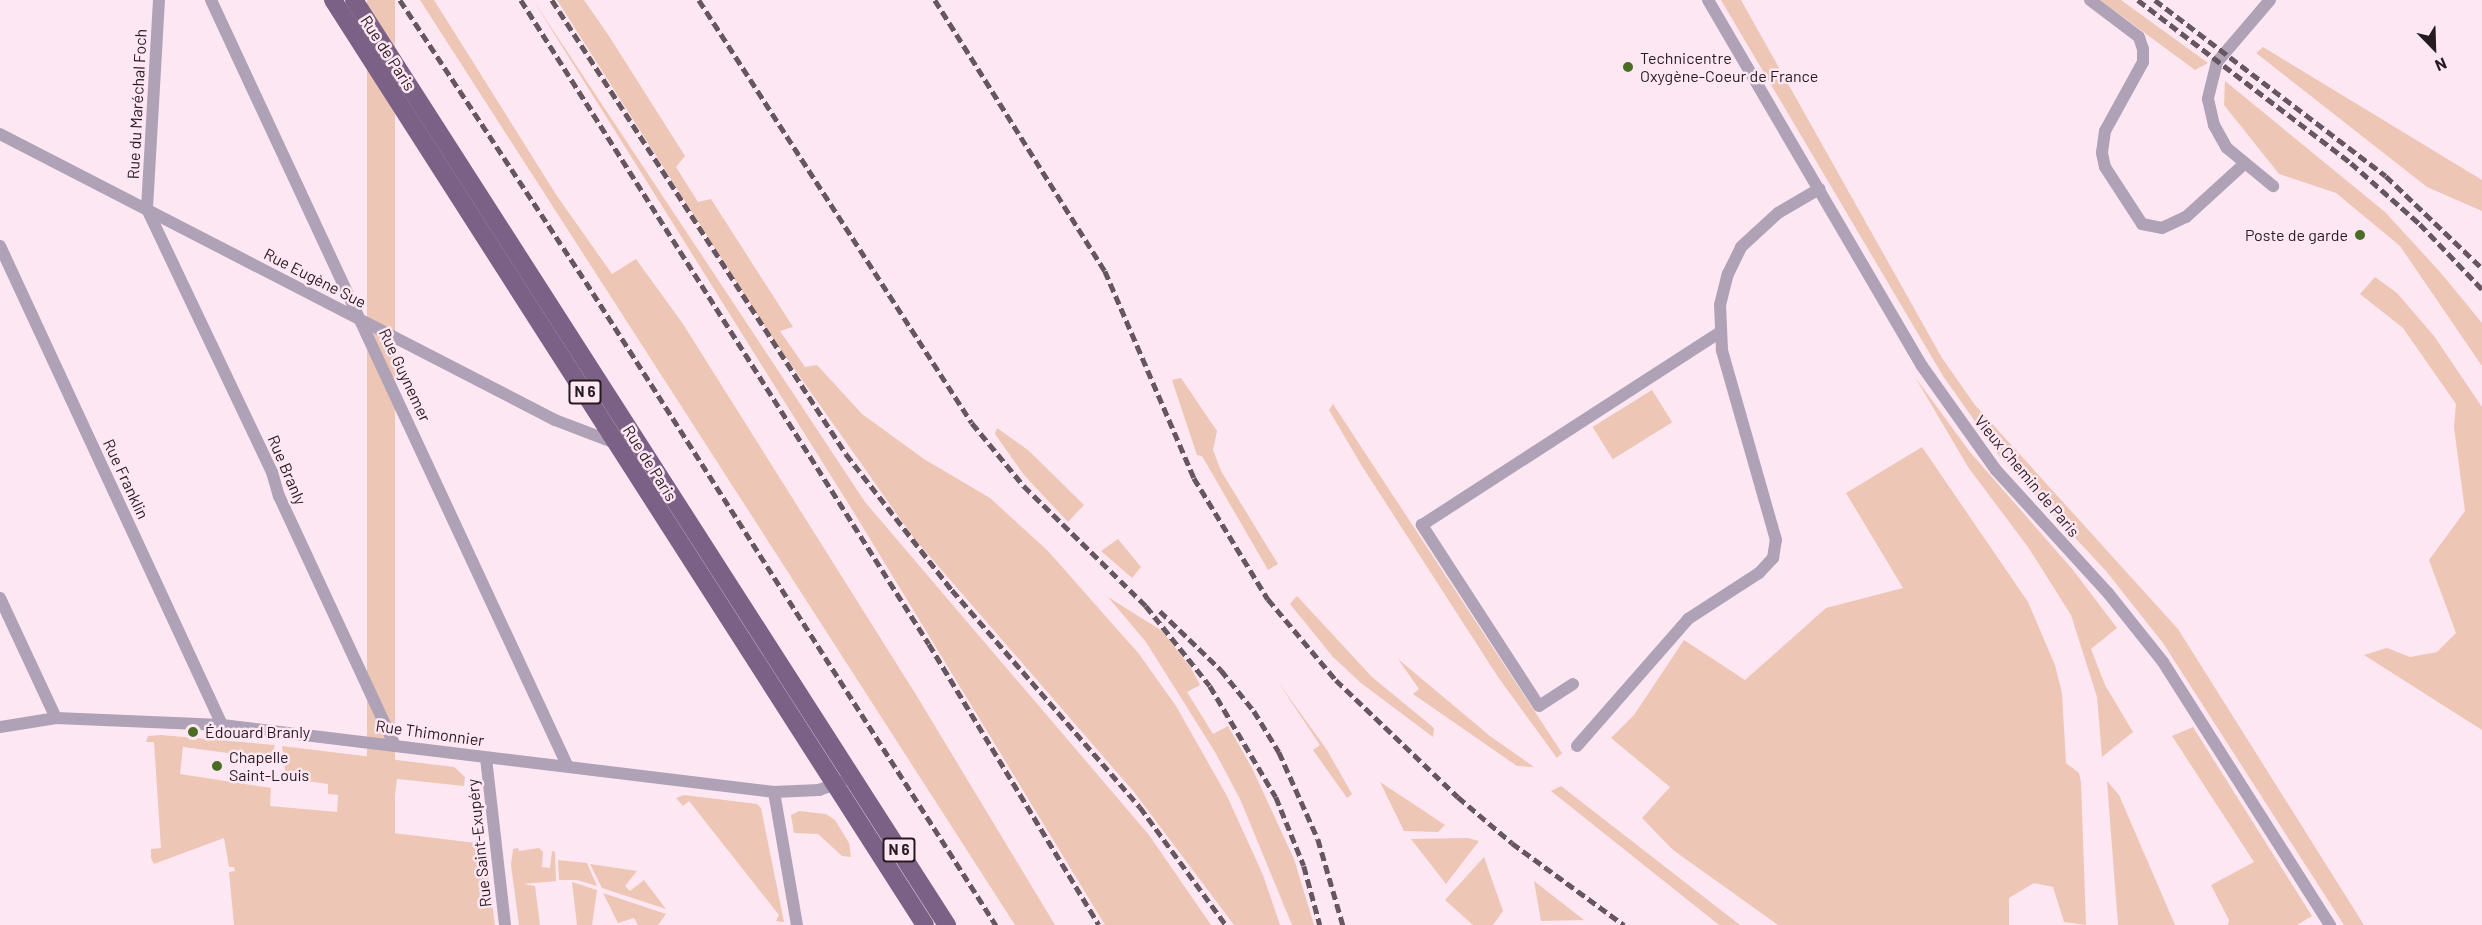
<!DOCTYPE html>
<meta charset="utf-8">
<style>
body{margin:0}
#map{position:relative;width:2482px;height:925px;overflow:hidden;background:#fde7f3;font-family:Barlow,sans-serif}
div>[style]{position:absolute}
.green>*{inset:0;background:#edc6b6;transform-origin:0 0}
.street>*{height:12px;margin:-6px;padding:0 6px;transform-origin:6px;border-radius:6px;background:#afa1b6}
.primary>*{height:18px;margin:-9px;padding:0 9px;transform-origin:9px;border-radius:9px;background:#7a6185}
.rail>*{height:4.5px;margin-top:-2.25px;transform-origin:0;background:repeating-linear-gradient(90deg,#65565f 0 9px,transparent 0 13.5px)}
.dots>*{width:16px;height:16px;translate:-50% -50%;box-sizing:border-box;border:3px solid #fde7f3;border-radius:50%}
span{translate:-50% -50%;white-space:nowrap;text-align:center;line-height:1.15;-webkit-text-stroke:5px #fde7f3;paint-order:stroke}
.shield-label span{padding:2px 4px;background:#fde7f3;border:2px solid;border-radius:4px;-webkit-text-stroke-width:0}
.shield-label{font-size:15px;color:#271b22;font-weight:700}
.street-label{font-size:16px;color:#271b22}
.poi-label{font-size:16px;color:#271b22}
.left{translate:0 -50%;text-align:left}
.right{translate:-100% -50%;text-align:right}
.north{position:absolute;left:2404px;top:18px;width:60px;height:60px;-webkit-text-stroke:4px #fde7f3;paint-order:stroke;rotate:157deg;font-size:16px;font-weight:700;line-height:24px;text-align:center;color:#271b22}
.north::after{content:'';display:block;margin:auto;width:21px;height:27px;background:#271b22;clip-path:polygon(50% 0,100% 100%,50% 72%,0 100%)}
</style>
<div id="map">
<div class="green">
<i style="left:367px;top:0;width:28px;height:1098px"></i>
<i style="clip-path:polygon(420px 0,434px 0,557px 196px,612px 274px,636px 259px,683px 324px,915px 693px,1055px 925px,1015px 925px)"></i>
<i style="clip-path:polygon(533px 0,865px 502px,1149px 835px,1211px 925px,1105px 925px,853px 511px)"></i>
<i style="clip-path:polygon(557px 0,584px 0,609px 36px,685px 156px,676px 167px,698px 202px,711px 199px,793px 327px,780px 331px,805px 367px,817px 365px,862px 414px,924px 459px,990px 498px,1048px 551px,1139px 654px,1176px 706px,1227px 796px,1263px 875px,1280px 925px,1234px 925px,1134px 792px,913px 537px,769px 333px)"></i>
<i style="clip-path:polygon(1721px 0,1741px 0,1942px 358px,1975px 405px,2178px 629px,2364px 925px,2344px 925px,2163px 643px,2106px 571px,2000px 457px,1943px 376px)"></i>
<i style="clip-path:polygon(2100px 0,2121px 0,2208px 63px,2195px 70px)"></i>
<i style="clip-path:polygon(2263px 47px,2482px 180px,2482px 211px,2427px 187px,2256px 53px)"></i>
<i style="clip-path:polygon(2225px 81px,2385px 212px,2441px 273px,2482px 323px,2482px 366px,2400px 246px,2336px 193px,2279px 174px,2224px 105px)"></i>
<i style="clip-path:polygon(2375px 277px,2397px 293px,2434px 336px,2482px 407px,2482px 730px,2364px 655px,2387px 648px,2410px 657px,2437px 652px,2456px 633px,2429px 560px,2465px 511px,2454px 427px,2456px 404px,2403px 328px,2360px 294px)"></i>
<i style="clip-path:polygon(1915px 377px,1970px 452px,2073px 570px,2117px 628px,2091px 649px,2105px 685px,2133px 732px,2102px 757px,2097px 697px,2071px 615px,2028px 547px,1968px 467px)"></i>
<i style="clip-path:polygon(1181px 378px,1217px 431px,1213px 450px,1221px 471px,1278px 564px,1268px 570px,1202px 456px,1197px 455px,1172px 380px)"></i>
<i style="left:1652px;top:390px;width:38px;height:70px;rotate:58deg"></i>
<i style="clip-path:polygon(1333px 404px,1562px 753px,1557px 758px,1498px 677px,1360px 463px,1329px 410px)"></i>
<i style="clip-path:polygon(997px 428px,1028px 450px,1084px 505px,1068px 522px,1024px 475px,995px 434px)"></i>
<i style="clip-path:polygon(1922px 447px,2028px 602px,2055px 665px,2062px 693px,2066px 763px,2079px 773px,2081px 782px,2086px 925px,2064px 922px,2053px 887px,2034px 883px,2009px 898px,2009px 925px,1778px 925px,1673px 850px,1642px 818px,1670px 787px,1611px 738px,1634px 715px,1684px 640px,1745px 680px,1826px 608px,1903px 588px,1846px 493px)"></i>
<i style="clip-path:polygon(1118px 539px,1141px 567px,1132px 578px,1101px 551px)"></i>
<i style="clip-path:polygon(1297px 596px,1372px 677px,1434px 728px,1433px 737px,1361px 683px,1333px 657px,1290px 604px)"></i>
<i style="clip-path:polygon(1108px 597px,1162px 631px,1191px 668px,1200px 685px,1187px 692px,1213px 734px,1228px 726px,1252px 768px,1294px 859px,1314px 925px,1292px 925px,1240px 799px,1215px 752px,1146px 642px)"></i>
<i style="clip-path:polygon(1398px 659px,1490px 736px,1534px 767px,1517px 766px,1413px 694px,1419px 689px)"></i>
<i style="clip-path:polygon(1278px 682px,1327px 750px,1352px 794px,1347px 798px,1313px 750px,1320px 745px)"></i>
<i style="clip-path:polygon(2193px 727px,2312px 916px,2297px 925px,2228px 925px,2229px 920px,2211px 885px,2254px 862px,2172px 736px)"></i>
<i style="clip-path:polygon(161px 735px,275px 745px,271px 757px,258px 757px,183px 747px,180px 774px,271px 788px,270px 806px,337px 812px,338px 795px,328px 794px,328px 784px,286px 778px,282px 746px,454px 767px,465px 777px,464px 786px,397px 779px,394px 803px,373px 801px,370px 822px,386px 824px,385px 832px,484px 844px,495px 925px,234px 925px,229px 872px,235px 871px,234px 867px,229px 867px,224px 838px,154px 864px,151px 858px,151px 849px,161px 848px,154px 742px,146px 742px,148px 736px)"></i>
<i style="clip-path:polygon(2107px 781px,2119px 795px,2175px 925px,2118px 925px)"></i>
<i style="clip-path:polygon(1380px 782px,1418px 807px,1445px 825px,1438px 832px,1404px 831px)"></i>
<i style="clip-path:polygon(1561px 786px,1740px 925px,1719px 925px,1551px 791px)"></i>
<i style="clip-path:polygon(684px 795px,757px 804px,761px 808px,784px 922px,776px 921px,779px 915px,689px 801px,683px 806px,676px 798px)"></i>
<i style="clip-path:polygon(799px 811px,826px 814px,835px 820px,849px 843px,851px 857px,842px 856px,818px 834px,794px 833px,791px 815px)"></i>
<i style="clip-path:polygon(1468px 838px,1479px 841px,1446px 884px,1411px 839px)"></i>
<i style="clip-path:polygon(518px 848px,519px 851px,539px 848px,543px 852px,542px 867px,550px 868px,552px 851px,555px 852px,556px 881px,523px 884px,535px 886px,540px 925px,519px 925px,511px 865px,513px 849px)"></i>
<i style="clip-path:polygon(1484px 857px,1503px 911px,1493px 925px,1473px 925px,1445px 900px)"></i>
<i style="clip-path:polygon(558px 860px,587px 863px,597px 886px,577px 880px,559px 880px)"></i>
<i style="clip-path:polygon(590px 864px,637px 871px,625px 886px,630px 891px,644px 880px,666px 909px,602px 888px)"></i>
<i style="clip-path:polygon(1534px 881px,1584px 920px,1541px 921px)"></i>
<i style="clip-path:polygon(572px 882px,597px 890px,592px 925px,577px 925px)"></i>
<i style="clip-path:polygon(603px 893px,666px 914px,658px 925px,638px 925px,634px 918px,618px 923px)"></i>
</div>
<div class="street">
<i style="left:159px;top:0;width:209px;rotate:93.3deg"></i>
<i style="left:147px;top:209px;width:291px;rotate:64.6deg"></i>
<i style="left:272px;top:472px;width:25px;rotate:74deg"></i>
<i style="left:279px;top:496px;width:273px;rotate:65.1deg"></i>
<i style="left:211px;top:0;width:844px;rotate:65.04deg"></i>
<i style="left:1708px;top:0;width:424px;rotate:59.7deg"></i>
<i style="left:1922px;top:366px;width:128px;rotate:54.6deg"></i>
<i style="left:1996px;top:470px;width:166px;rotate:47.7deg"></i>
<i style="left:2108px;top:593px;width:88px;rotate:51.4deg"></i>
<i style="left:2163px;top:662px;width:312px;rotate:57.6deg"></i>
<i style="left:2090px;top:0;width:61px;rotate:37.1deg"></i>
<i style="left:2139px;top:37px;width:13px;rotate:72deg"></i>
<i style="left:2143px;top:49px;width:13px;rotate:90deg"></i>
<i style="left:2143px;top:62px;width:79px;rotate:118.8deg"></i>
<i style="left:2105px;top:131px;width:22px;rotate:98deg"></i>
<i style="left:2102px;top:153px;width:14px;rotate:78deg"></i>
<i style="left:2105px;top:167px;width:68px;rotate:57deg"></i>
<i style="left:2142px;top:224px;width:20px;rotate:11deg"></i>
<i style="left:2162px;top:228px;width:26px;rotate:-25deg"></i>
<i style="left:2186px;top:217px;width:77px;rotate:-42.4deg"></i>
<i style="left:2270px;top:0;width:82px;rotate:130.5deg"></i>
<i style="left:2217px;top:62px;width:38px;rotate:104deg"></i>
<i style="left:2208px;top:99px;width:27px;rotate:77deg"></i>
<i style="left:2214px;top:125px;width:26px;rotate:61deg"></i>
<i style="left:2227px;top:148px;width:60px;rotate:39.6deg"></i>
<i style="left:0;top:134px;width:624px;rotate:27.26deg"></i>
<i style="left:555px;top:420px;width:67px;rotate:20.9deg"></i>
<i style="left:0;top:246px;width:528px;rotate:65.13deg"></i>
<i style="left:0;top:598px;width:132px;rotate:65deg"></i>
<i style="left:1573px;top:684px;width:40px;rotate:147.1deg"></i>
<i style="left:1539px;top:706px;width:216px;rotate:-122.9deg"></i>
<i style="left:1422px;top:525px;width:354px;rotate:-32.9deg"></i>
<i style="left:0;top:727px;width:57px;rotate:-9.1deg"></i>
<i style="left:56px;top:718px;width:166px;rotate:2.4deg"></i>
<i style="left:222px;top:725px;width:556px;rotate:6.92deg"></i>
<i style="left:774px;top:792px;width:45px;rotate:-2.5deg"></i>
<i style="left:819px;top:790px;width:23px;rotate:-20deg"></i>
<i style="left:1577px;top:746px;width:169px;rotate:-48.8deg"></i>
<i style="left:1688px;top:619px;width:85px;rotate:-32.9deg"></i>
<i style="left:1759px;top:573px;width:21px;rotate:-47deg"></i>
<i style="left:1773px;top:558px;width:18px;rotate:-81deg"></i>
<i style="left:1776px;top:540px;width:198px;rotate:-105.9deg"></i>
<i style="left:1722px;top:350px;width:45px;rotate:-92.5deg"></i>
<i style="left:1720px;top:305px;width:32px;rotate:-76deg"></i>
<i style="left:1728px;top:274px;width:30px;rotate:-64deg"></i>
<i style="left:1741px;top:247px;width:50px;rotate:-42.6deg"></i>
<i style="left:1778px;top:213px;width:48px;rotate:-30.3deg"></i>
<i style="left:486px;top:758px;width:168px;rotate:83.5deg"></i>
<i style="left:774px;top:792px;width:135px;rotate:80.2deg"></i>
</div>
<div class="primary">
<i style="left:333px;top:0;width:1098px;rotate:57.38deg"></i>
<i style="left:354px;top:0;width:1099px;rotate:57.34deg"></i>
</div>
<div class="rail">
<i style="left:400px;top:0;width:351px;rotate:56.6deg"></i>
<i style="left:593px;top:293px;width:750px;rotate:57.48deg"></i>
<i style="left:521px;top:0;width:762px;rotate:57.64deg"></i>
<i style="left:929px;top:644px;width:328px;rotate:58.8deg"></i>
<i style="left:552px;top:0;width:541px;rotate:57.07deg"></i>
<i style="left:846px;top:454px;width:172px;rotate:52.1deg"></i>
<i style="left:952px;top:590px;width:287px;rotate:49.1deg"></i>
<i style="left:1140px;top:807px;width:146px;rotate:53.9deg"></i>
<i style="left:699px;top:0;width:503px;rotate:57.16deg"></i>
<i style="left:972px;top:423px;width:82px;rotate:50.5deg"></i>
<i style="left:1024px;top:486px;width:171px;rotate:44.5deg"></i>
<i style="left:1146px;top:606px;width:102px;rotate:51.3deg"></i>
<i style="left:1210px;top:686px;width:129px;rotate:59.3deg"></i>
<i style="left:1276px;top:797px;width:74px;rotate:67.9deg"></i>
<i style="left:1304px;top:866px;width:61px;rotate:74.8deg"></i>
<i style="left:935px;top:0;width:320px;rotate:57.9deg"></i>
<i style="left:1105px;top:271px;width:225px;rotate:66.7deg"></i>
<i style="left:1194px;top:478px;width:142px;rotate:58.6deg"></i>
<i style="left:1268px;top:599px;width:106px;rotate:50deg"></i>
<i style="left:1336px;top:680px;width:169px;rotate:43.8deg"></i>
<i style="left:1458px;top:797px;width:71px;rotate:40.4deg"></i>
<i style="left:1512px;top:843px;width:139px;rotate:36.2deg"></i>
<i style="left:2138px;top:0;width:268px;rotate:37.4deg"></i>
<i style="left:2351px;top:163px;width:92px;rotate:41.5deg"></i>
<i style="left:2420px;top:224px;width:90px;rotate:46.4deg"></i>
<i style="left:2155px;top:0;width:290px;rotate:37.3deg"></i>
<i style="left:2386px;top:176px;width:133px;rotate:43.8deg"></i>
<i style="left:1160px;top:611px;width:85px;rotate:44deg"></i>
<i style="left:1221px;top:670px;width:53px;rotate:51.2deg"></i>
<i style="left:1254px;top:711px;width:48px;rotate:58.6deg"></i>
<i style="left:1279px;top:752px;width:95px;rotate:65.9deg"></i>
<i style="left:1318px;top:839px;width:90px;rotate:73.8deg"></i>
</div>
<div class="dots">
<i style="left:1628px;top:67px;background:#4a6d25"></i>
<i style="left:2360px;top:235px;background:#4a6d25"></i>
<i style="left:193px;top:732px;background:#4a6d25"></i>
<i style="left:217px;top:766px;background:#4a6d25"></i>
</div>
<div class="shield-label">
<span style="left:585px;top:392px">N 6</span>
<span style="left:899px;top:850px">N 6</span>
</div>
<div class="street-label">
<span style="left:388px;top:53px;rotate:57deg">Rue de Paris</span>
<span style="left:137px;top:104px;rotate:-87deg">Rue du Maréchal Foch</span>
<span style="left:315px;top:278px;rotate:27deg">Rue Eugène Sue</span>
<span style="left:405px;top:375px;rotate:65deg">Rue Guynemer</span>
<span style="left:650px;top:463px;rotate:58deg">Rue de Paris</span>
<span style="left:287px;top:470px;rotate:67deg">Rue Branly</span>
<span style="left:2027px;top:476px;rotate:50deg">Vieux Chemin de Paris</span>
<span style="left:126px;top:479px;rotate:65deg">Rue Franklin</span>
<span style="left:430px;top:733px;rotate:8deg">Rue Thimonnier</span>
<span style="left:479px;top:843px;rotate:-96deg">Rue Saint-Exupéry</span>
</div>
<div class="poi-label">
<span class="left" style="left:1640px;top:67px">Technicentre<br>Oxygène-Coeur de France</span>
<span class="right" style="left:2348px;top:235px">Poste de garde</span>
<span class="left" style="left:205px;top:732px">Édouard Branly</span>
<span class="left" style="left:229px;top:766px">Chapelle<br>Saint-Louis</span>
</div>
<div class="north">N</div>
</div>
